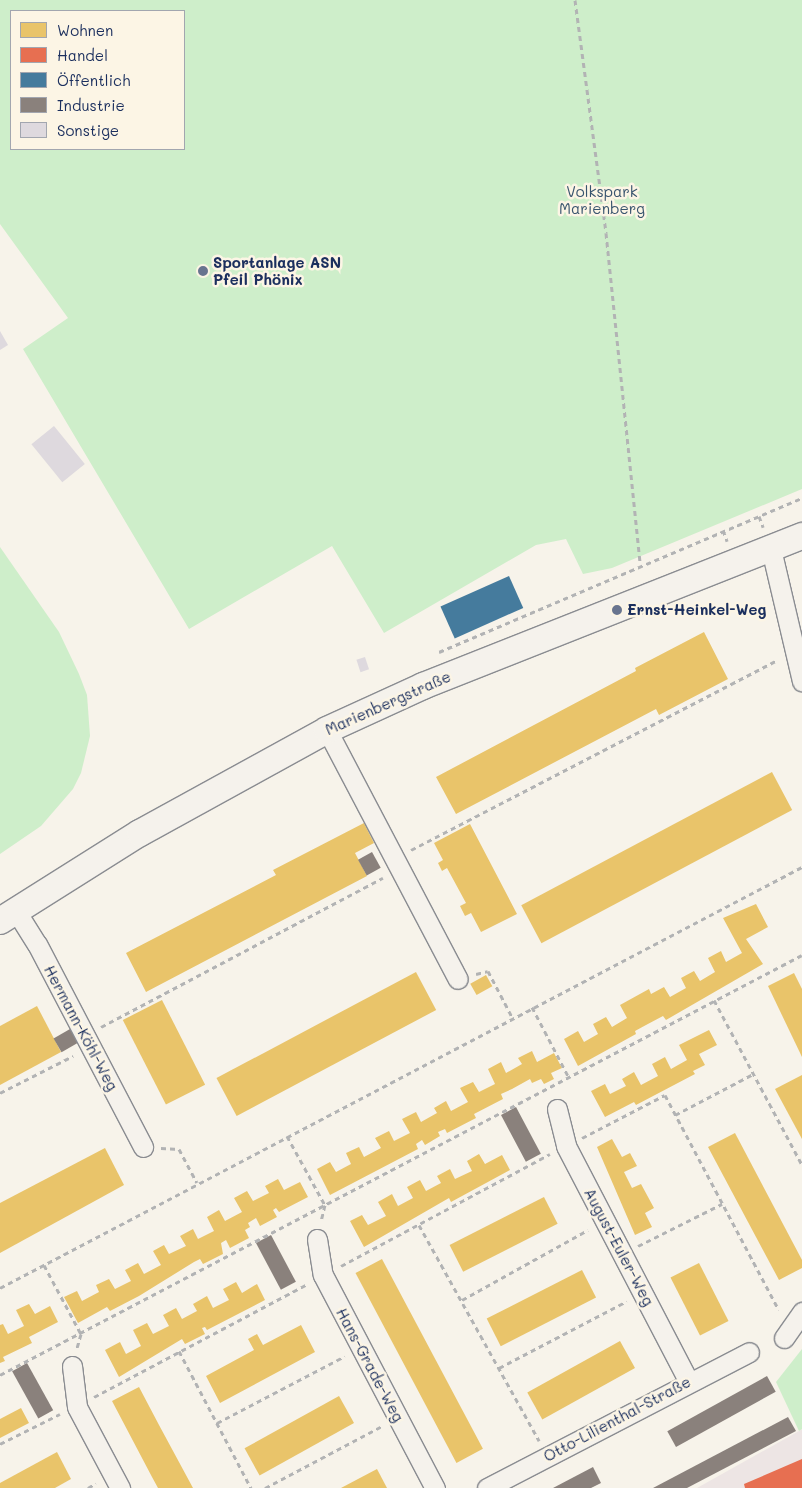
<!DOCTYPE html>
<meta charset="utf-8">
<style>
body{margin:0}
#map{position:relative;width:802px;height:1488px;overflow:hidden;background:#f7f3ea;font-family:Mali,sans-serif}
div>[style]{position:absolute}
.built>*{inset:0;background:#ede5e4}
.green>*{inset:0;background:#ceeeca}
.homes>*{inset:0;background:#e9c46a;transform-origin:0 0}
.shops>*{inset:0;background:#e76f51}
.public>*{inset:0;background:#457b9d;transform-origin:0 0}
.industry>*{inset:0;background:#8a817c;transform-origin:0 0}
.building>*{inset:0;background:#ded9de;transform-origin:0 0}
.path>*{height:3px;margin-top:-1.5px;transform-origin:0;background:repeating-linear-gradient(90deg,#b2b3b4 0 5px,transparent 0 9px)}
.roads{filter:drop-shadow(1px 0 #8a8c91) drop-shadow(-1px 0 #8a8c91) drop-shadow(0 1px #8a8c91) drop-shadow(0 -1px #8a8c91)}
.minor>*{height:19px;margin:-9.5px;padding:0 9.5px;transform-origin:9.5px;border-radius:9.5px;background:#f5f2ec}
.secondary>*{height:26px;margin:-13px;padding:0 13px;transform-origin:13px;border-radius:13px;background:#f5f2ec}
.dots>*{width:14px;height:14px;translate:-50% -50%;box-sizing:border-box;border:2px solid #fcf5e5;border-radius:50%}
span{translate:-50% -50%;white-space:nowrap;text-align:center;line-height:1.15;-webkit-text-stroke:5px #fcf5e5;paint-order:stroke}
.park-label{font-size:15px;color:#38546e}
.poi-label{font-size:15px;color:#1b2f5e;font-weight:700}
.left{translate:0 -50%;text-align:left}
.street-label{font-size:15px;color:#1b2f5e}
.legend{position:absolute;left:10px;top:10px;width:175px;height:140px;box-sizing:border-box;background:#fcf5e5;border:1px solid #a2a6af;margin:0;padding:6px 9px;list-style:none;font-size:15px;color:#1b2f5e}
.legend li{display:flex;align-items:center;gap:10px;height:25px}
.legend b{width:25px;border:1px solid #a2a6af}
</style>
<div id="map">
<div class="built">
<i style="clip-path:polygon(802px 1429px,802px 1488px,697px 1488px,799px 1431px)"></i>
</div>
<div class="green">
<i style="clip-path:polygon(evenodd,0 0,802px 0,802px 489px,612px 568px,583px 574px,566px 539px,536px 545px,384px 633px,332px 546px,189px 629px,23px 349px,68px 318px,0 224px,0 0,11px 11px,184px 11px,184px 149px,11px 149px,11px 11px)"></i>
<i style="clip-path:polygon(0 547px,59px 632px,79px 674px,87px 695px,90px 736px,81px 773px,73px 789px,41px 826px,0 854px)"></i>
<i style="clip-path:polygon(802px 1349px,802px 1429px,799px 1431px,776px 1382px)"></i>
</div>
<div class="homes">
<i style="clip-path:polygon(704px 632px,728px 679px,659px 715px,656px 709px,456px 814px,436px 777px,636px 671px,635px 668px)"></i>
<i style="left:772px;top:772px;width:43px;height:284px;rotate:62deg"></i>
<i style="clip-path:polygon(364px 823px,374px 843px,355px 853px,367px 876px,146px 992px,126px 953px,276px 875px,273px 870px)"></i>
<i style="clip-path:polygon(470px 824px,517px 914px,481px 932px,471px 913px,465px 916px,460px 906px,466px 903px,447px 868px,442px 871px,438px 863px,443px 860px,434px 843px)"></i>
<i style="clip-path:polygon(756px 904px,768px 927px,746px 939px,763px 964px,666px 1020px,663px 1016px,646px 1025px,635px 1031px,636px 1034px,578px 1066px,564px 1039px,578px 1031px,584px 1042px,598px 1034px,593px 1024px,606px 1017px,612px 1027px,627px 1018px,620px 1005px,649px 989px,651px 994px,664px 987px,670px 997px,686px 988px,681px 978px,694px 971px,700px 981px,715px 972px,708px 958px,721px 951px,726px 962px,742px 953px,723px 918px)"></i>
<i style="left:416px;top:972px;width:43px;height:226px;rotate:62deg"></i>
<i style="clip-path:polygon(794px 973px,802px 989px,802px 1057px,768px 986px)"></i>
<i style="left:486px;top:975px;width:13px;height:18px;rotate:61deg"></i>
<i style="left:162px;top:1000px;width:95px;height:44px;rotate:63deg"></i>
<i style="clip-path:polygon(37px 1006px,61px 1052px,0 1085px,0 1026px)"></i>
<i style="clip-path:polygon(709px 1030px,717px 1045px,699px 1054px,705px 1065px,693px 1071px,695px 1074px,636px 1105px,634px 1102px,605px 1117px,591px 1091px,605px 1084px,610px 1094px,626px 1086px,622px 1079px,634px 1072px,641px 1085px,658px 1076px,652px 1064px,665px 1057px,671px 1069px,687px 1060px,679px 1045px)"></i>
<i style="clip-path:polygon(532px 1051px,537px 1062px,554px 1053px,562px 1068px,551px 1073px,554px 1079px,544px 1084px,541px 1079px,532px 1083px,530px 1079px,512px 1089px,501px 1094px,503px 1099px,474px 1114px,476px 1118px,447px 1133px,445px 1129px,438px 1132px,440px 1136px,425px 1145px,422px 1140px,416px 1144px,418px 1149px,330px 1195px,317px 1169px,330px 1162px,336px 1172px,351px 1164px,346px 1153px,359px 1147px,364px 1157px,381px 1148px,375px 1138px,389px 1131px,394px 1141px,410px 1133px,402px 1119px,416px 1112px,421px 1122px,437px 1113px,434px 1108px,446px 1101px,451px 1111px,468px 1102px,460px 1088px,473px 1082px,479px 1092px,495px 1084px,488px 1069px,501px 1062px,506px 1073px,522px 1064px,518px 1058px)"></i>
<i style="clip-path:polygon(802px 1075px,802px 1139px,775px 1089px)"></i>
<i style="clip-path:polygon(735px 1133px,802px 1260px,802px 1268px,779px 1280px,708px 1147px)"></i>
<i style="clip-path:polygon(612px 1139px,622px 1157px,630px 1153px,637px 1166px,624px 1172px,632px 1188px,641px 1184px,654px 1208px,645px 1213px,652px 1227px,635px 1235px,597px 1147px)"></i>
<i style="clip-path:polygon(105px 1148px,124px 1185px,0 1253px,0 1203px)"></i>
<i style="clip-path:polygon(479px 1154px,485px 1164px,502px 1155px,510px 1170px,451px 1202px,449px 1198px,364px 1247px,350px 1221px,362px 1215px,368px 1225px,386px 1216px,378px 1202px,392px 1194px,398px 1206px,413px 1198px,407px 1187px,420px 1180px,426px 1191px,441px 1183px,437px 1176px,450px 1169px,455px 1179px,472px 1171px,467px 1161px)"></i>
<i style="clip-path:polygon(278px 1179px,284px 1190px,300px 1182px,308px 1197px,279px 1212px,276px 1208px,273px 1210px,277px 1217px,260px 1226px,256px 1218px,248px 1223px,250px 1227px,245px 1230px,249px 1238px,230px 1248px,226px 1240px,221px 1243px,223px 1254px,203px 1264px,200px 1259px,194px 1262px,139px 1296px,110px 1311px,107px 1307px,78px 1323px,64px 1297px,77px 1291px,82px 1301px,99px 1292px,96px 1285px,109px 1279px,115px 1289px,131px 1281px,125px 1270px,138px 1263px,144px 1274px,161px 1265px,153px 1251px,164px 1245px,169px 1254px,186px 1246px,180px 1236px,193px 1229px,198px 1239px,214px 1231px,207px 1217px,219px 1210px,225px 1221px,242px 1212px,234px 1198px,247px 1191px,253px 1201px,269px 1193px,265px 1186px)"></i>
<i style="left:544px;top:1197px;width:30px;height:106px;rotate:63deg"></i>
<i style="left:382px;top:1259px;width:215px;height:30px;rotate:62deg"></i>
<i style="left:699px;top:1263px;width:65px;height:32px;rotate:63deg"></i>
<i style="left:582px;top:1270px;width:31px;height:107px;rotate:63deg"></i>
<i style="clip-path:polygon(236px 1282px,242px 1293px,257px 1284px,265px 1300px,207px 1330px,205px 1327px,202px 1328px,205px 1334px,185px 1344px,182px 1339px,119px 1377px,105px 1350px,120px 1342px,126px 1354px,141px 1346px,133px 1330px,147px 1323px,153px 1334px,169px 1326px,163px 1315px,176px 1308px,182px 1319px,197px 1311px,193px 1304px,207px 1296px,213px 1308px,229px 1300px,223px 1289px)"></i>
<i style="clip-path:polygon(29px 1304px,35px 1314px,50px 1306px,58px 1322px,29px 1337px,32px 1343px,3px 1357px,5px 1361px,0 1363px,0 1325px,3px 1324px,8px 1334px,24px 1326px,16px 1310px)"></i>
<i style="clip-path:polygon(301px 1325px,315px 1352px,220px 1403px,206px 1376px,254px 1350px,248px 1339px,257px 1334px,263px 1345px)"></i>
<i style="left:620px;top:1341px;width:31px;height:106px;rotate:61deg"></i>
<i style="clip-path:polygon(139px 1387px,159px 1425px,193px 1488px,158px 1488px,152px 1477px,112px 1401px)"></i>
<i style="left:339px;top:1396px;width:31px;height:108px;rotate:61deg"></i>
<i style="clip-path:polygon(21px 1408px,29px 1423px,0 1438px,0 1419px)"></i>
<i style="clip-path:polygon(57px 1452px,71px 1479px,55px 1488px,0 1488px,0 1483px)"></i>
<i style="clip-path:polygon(377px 1469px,387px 1488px,341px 1488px,358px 1479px)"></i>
</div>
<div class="shops">
<i style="clip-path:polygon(802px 1459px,802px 1488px,745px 1488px,744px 1484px)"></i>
</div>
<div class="public">
<i style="left:509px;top:576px;width:35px;height:75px;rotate:66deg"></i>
</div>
<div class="industry">
<i style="left:372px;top:852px;width:18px;height:16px;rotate:61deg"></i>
<i style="left:70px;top:1029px;width:16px;height:19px;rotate:60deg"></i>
<i style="left:516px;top:1107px;width:53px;height:17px;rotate:62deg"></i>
<i style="left:271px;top:1235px;width:53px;height:17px;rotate:62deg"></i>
<i style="left:27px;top:1363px;width:54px;height:17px;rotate:61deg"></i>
<i style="left:767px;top:1376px;width:18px;height:114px;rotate:61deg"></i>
<i style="clip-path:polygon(788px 1417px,796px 1431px,687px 1488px,653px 1488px)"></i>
<i style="clip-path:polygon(593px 1467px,601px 1483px,591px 1488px,553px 1488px)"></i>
</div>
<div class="building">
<i style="clip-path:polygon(0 331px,8px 345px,0 350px)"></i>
<i style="left:54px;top:426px;width:49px;height:29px;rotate:51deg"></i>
<i style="left:365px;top:657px;width:13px;height:9px;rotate:72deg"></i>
</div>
<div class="path">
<i style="left:575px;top:0;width:235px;rotate:82.4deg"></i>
<i style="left:606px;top:233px;width:333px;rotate:84.1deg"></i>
<i style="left:759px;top:516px;width:12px;rotate:70deg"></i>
<i style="left:723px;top:530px;width:12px;rotate:70deg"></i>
<i style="left:439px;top:652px;width:394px;rotate:-23deg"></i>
<i style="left:411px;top:850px;width:413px;rotate:-27.4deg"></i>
<i style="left:476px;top:974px;width:12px;rotate:-14deg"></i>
<i style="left:488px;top:971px;width:52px;rotate:62.4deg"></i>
<i style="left:714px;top:1000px;width:187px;rotate:61.9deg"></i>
<i style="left:532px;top:1007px;width:78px;rotate:62.4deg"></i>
<i style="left:101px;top:1027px;width:319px;rotate:-27.9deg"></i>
<i style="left:0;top:1093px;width:82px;rotate:-26.9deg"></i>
<i style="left:675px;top:1115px;width:88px;rotate:-27.7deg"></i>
<i style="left:287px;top:1136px;width:79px;rotate:61.2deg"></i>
<i style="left:325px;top:1205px;width:16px;rotate:104deg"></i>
<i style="left:582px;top:1138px;width:93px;rotate:-27.4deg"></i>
<i style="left:665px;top:1095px;width:243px;rotate:62.1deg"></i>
<i style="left:161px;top:1148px;width:18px;rotate:3deg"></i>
<i style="left:179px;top:1149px;width:38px;rotate:62deg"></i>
<i style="left:419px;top:1225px;width:247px;rotate:60.9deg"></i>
<i style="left:638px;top:1246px;width:94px;rotate:-26.6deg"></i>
<i style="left:44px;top:1265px;width:78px;rotate:61.8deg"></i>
<i style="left:81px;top:1334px;width:15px;rotate:106deg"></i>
<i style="left:341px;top:1266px;width:237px;rotate:-28.2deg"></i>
<i style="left:0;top:1288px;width:906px;rotate:-27.7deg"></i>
<i style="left:462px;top:1300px;width:144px;rotate:-29.1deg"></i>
<i style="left:179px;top:1351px;width:155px;rotate:62.3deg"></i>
<i style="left:499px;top:1368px;width:144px;rotate:-27.6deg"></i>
<i style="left:0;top:1375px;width:905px;rotate:-27.64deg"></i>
<i style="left:94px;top:1397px;width:241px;rotate:-27.9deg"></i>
<i style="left:217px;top:1423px;width:144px;rotate:-27.6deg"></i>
<i style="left:0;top:1444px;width:67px;rotate:-26.6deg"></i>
<i style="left:88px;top:1488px;width:9px;rotate:-32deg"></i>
<i style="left:265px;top:1488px;width:132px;rotate:-27.9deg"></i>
</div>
<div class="roads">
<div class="minor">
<i style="left:771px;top:549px;width:136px;rotate:76.8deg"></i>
<i style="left:327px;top:730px;width:281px;rotate:62.3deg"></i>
<i style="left:16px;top:911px;width:39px;rotate:58deg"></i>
<i style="left:37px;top:944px;width:229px;rotate:62.4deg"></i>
<i style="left:557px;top:1109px;width:38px;rotate:76deg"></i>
<i style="left:566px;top:1146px;width:266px;rotate:62.5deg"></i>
<i style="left:317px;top:1239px;width:36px;rotate:81deg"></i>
<i style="left:323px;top:1275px;width:241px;rotate:62.3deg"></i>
<i style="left:784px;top:1338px;width:32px;rotate:-55deg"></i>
<i style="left:72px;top:1366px;width:41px;rotate:83deg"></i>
<i style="left:77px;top:1407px;width:92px;rotate:62deg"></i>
<i style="left:487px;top:1488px;width:295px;rotate:-27.4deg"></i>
</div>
<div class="secondary">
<i style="left:0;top:921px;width:165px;rotate:-32.2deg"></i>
<i style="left:140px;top:833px;width:213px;rotate:-28.8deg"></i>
<i style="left:327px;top:730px;width:106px;rotate:-24.6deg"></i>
<i style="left:423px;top:686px;width:408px;rotate:-21.6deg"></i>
</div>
</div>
<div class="dots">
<i style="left:203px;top:271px;background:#68748f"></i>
<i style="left:617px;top:610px;background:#68748f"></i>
</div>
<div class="park-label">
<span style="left:602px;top:200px">Volkspark<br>Marienberg</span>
</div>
<div class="poi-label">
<span class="left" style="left:213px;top:271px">Sportanlage ASN<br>Pfeil Phönix</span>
<span class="left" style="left:627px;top:610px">Ernst-Heinkel-Weg</span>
</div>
<div class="street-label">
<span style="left:388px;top:703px;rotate:-24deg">Marienbergstraße</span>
<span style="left:81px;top:1028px;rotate:62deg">Hermann-Köhl-Weg</span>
<span style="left:619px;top:1247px;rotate:62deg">August-Euler-Weg</span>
<span style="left:370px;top:1365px;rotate:62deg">Hans-Grade-Weg</span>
<span style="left:617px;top:1419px;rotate:-28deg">Otto-Lilienthal-Straße</span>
</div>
<ul class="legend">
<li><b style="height:14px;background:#e9c46a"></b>Wohnen</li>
<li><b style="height:14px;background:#e76f51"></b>Handel</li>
<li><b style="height:14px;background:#457b9d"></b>Öffentlich</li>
<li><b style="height:14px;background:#8a817c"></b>Industrie</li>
<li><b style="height:14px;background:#ded9de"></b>Sonstige</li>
</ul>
</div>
